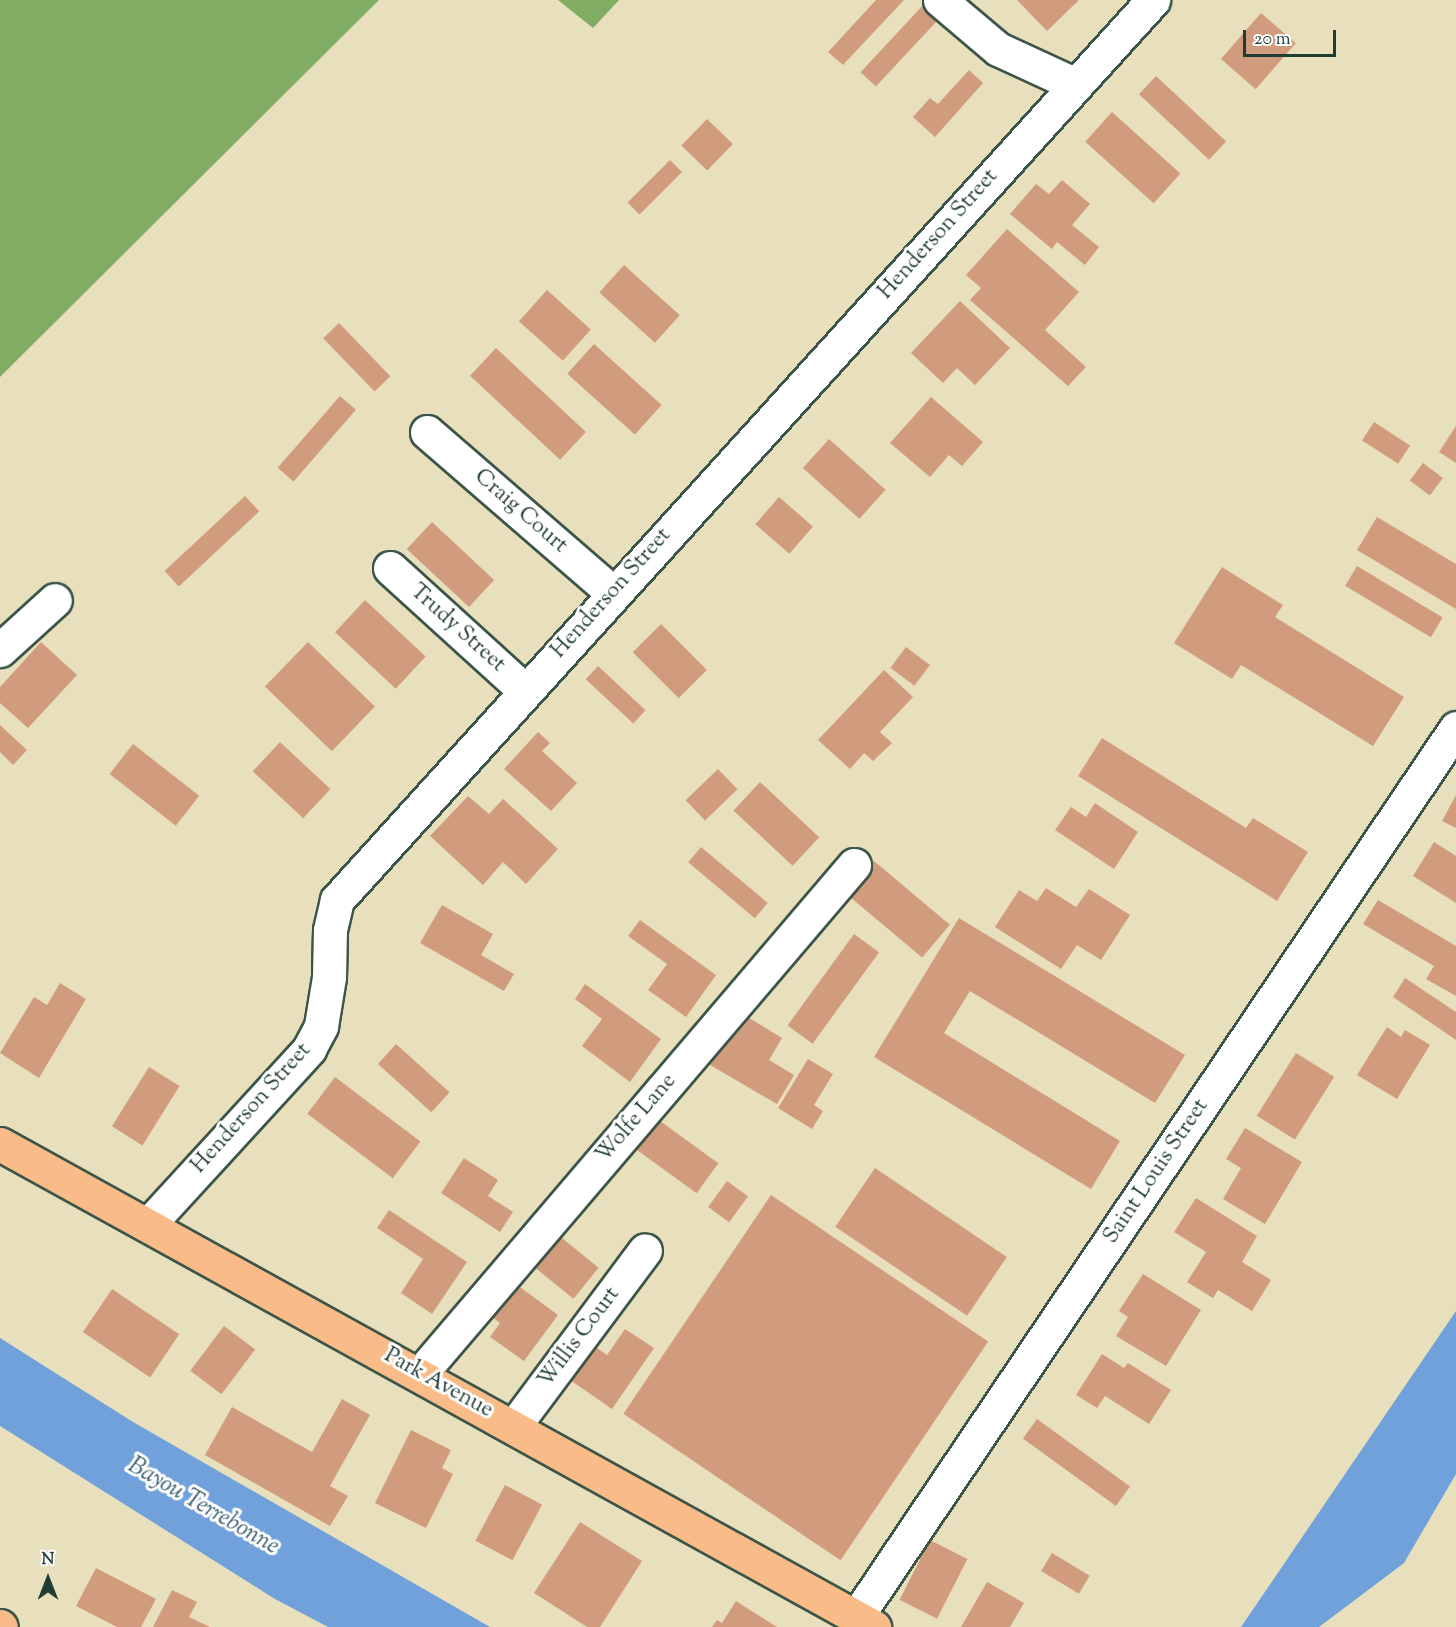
<!DOCTYPE html>
<style>
body{margin:0}
#map{position:relative;width:1456px;height:1627px;overflow:hidden;background:#e8e0bc;font-family:"Sorts Mill Goudy",serif}
div>[style]{position:absolute}
.forest>*{inset:0;background:#80ac63}
.water>*{inset:0;background:#70a1da}
.building>*{inset:0;background:#d19c7e;transform-origin:0 0}
.roads{filter:drop-shadow(2px 0 #3d5548) drop-shadow(-2px 0 #3d5548) drop-shadow(0 2px #3d5548) drop-shadow(0 -2px #3d5548)}
.minor>*{height:33px;margin:-16.5px;padding:0 16.5px;transform-origin:16.5px;border-radius:16.5px;background:#fff}
.primary>*{height:33px;margin:-16.5px;padding:0 16.5px;transform-origin:16.5px;border-radius:16.5px;background:#f9bc89}
span{translate:-50% -50%;white-space:nowrap;text-align:center;line-height:1.15;-webkit-text-stroke:6px #fff;paint-order:stroke}
.street-label{font-size:22px;color:#1f3d34}
.water-label{font-size:24px;color:#3b606e;font-style:italic}
.north{position:absolute;left:18px;top:1549px;width:60px;height:60px;-webkit-text-stroke:4px #fff;paint-order:stroke;rotate:0deg;font-size:16px;font-weight:700;line-height:24px;text-align:center;color:#1f3d34}
.north::after{content:'';display:block;margin:auto;width:21px;height:27px;background:#1f3d34;clip-path:polygon(50% 0,100% 100%,50% 72%,0 100%)}
.scale{position:absolute;left:1243px;top:30px;width:93px;height:27px;box-sizing:border-box;border:3px solid #1f3d34;border-top:0;padding-left:8px;font-size:18px;line-height:21px;white-space:nowrap;color:#1f3d34;-webkit-text-stroke:4px #fff;paint-order:stroke}
</style>
<div id="map">
<div class="forest">
<i style="clip-path:polygon(0 0,379px 0,0 377px)"></i>
<i style="clip-path:polygon(558px 0,619px 0,593px 28px)"></i>
</div>
<div class="water">
<i style="clip-path:polygon(1456px 1311px,1456px 1474px,1404px 1563px,1319px 1627px,1241px 1627px)"></i>
<i style="clip-path:polygon(0 1338px,133px 1422px,490px 1627px,328px 1627px,275px 1599px,0 1426px)"></i>
</div>
<div class="building">
<i style="clip-path:polygon(876px 0,904px 0,843px 65px,828px 52px)"></i>
<i style="clip-path:polygon(1017px 0,1079px 0,1047px 31px)"></i>
<i style="left:926px;top:2px;width:21px;height:96px;rotate:43deg"></i>
<i style="left:1261px;top:13px;width:46px;height:61px;rotate:41deg"></i>
<i style="clip-path:polygon(969px 70px,983px 83px,935px 137px,913px 117px,930px 98px,938px 104px)"></i>
<i style="left:1156px;top:76px;width:96px;height:25px;rotate:43deg"></i>
<i style="left:1112px;top:112px;width:92px;height:40px;rotate:42deg"></i>
<i style="left:707px;top:119px;width:36px;height:37px;rotate:44deg"></i>
<i style="left:670px;top:160px;width:17px;height:60px;rotate:45deg"></i>
<i style="clip-path:polygon(1062px 180px,1090px 204px,1072px 225px,1099px 247px,1085px 265px,1057px 242px,1052px 249px,1010px 214px,1036px 184px,1049px 194px)"></i>
<i style="clip-path:polygon(1007px 229px,1079px 292px,1045px 330px,1086px 367px,1068px 386px,970px 300px,981px 288px,966px 275px)"></i>
<i style="left:624px;top:265px;width:75px;height:37px;rotate:42deg"></i>
<i style="left:547px;top:290px;width:59px;height:42px;rotate:42deg"></i>
<i style="clip-path:polygon(960px 301px,1010px 348px,975px 385px,957px 368px,943px 383px,911px 353px)"></i>
<i style="left:339px;top:323px;width:74px;height:22px;rotate:46deg"></i>
<i style="left:594px;top:344px;width:91px;height:40px;rotate:42deg"></i>
<i style="left:496px;top:348px;width:123px;height:38px;rotate:43deg"></i>
<i style="left:340px;top:396px;width:21px;height:95px;rotate:41deg"></i>
<i style="clip-path:polygon(931px 397px,983px 442px,962px 466px,949px 455px,930px 477px,890px 443px)"></i>
<i style="left:1374px;top:422px;width:43px;height:22px;rotate:33deg"></i>
<i style="clip-path:polygon(1456px 426px,1456px 463px,1439px 452px)"></i>
<i style="left:829px;top:439px;width:76px;height:39px;rotate:42deg"></i>
<i style="left:1423px;top:463px;width:25px;height:22px;rotate:37deg"></i>
<i style="left:245px;top:496px;width:21px;height:110px;rotate:47deg"></i>
<i style="left:779px;top:497px;width:45px;height:36px;rotate:41deg"></i>
<i style="clip-path:polygon(1377px 517px,1456px 564px,1456px 609px,1357px 550px)"></i>
<i style="left:432px;top:522px;width:85px;height:37px;rotate:43deg"></i>
<i style="left:1357px;top:566px;width:100px;height:23px;rotate:31deg"></i>
<i style="clip-path:polygon(1222px 567px,1283px 605px,1275px 617px,1404px 697px,1373px 746px,1241px 665px,1232px 679px,1174px 643px)"></i>
<i style="left:365px;top:600px;width:83px;height:44px;rotate:43deg"></i>
<i style="left:661px;top:624px;width:65px;height:40px;rotate:45deg"></i>
<i style="clip-path:polygon(41px 642px,77px 675px,28px 728px,0 703px,0 687px)"></i>
<i style="left:308px;top:642px;width:93px;height:62px;rotate:44deg"></i>
<i style="left:906px;top:647px;width:30px;height:26px;rotate:37deg"></i>
<i style="left:598px;top:666px;width:65px;height:18px;rotate:43deg"></i>
<i style="clip-path:polygon(884px 670px,913px 697px,880px 732px,892px 743px,873px 761px,864px 753px,850px 769px,818px 740px)"></i>
<i style="clip-path:polygon(0 725px,27px 750px,13px 765px,0 752px)"></i>
<i style="clip-path:polygon(538px 732px,550px 743px,542px 751px,577px 783px,551px 811px,504px 769px)"></i>
<i style="clip-path:polygon(1102px 738px,1246px 828px,1253px 818px,1308px 852px,1277px 901px,1078px 776px)"></i>
<i style="left:280px;top:742px;width:69px;height:40px;rotate:43deg"></i>
<i style="left:133px;top:744px;width:84px;height:38px;rotate:38deg"></i>
<i style="left:718px;top:769px;width:28px;height:45px;rotate:46deg"></i>
<i style="left:760px;top:782px;width:81px;height:39px;rotate:43deg"></i>
<i style="clip-path:polygon(1456px 795px,1456px 828px,1442px 821px)"></i>
<i style="clip-path:polygon(468px 796px,489px 814px,503px 799px,558px 849px,526px 884px,503px 862px,483px 885px,430px 836px)"></i>
<i style="clip-path:polygon(1095px 803px,1138px 832px,1114px 869px,1055px 830px,1071px 807px,1086px 817px)"></i>
<i style="clip-path:polygon(1434px 842px,1456px 856px,1456px 903px,1413px 876px)"></i>
<i style="left:701px;top:847px;width:87px;height:20px;rotate:40deg"></i>
<i style="left:874px;top:861px;width:99px;height:43px;rotate:40deg"></i>
<i style="clip-path:polygon(1046px 888px,1076px 907px,1089px 889px,1130px 915px,1101px 960px,1077px 945px,1061px 969px,995px 927px,1019px 890px,1037px 901px)"></i>
<i style="clip-path:polygon(1378px 900px,1456px 946px,1456px 996px,1426px 979px,1434px 966px,1363px 924px)"></i>
<i style="clip-path:polygon(442px 905px,493px 934px,481px 955px,514px 974px,504px 991px,420px 943px)"></i>
<i style="clip-path:polygon(959px 918px,1185px 1055px,1155px 1103px,970px 991px,944px 1033px,1120px 1141px,1091px 1189px,874px 1057px)"></i>
<i style="clip-path:polygon(640px 920px,716px 975px,686px 1017px,648px 990px,667px 964px,628px 936px)"></i>
<i style="left:854px;top:934px;width:31px;height:113px;rotate:36deg"></i>
<i style="clip-path:polygon(1405px 978px,1456px 1012px,1456px 1040px,1393px 997px)"></i>
<i style="clip-path:polygon(60px 983px,86px 999px,39px 1078px,0 1053px,34px 997px,47px 1005px)"></i>
<i style="clip-path:polygon(585px 984px,661px 1039px,630px 1082px,582px 1046px,602px 1019px,575px 999px)"></i>
<i style="clip-path:polygon(741px 1013px,782px 1038px,769px 1060px,794px 1075px,777px 1104px,710px 1065px)"></i>
<i style="clip-path:polygon(1387px 1027px,1401px 1037px,1405px 1030px,1430px 1045px,1397px 1099px,1357px 1075px)"></i>
<i style="left:396px;top:1044px;width:72px;height:27px;rotate:42deg"></i>
<i style="left:1296px;top:1053px;width:45px;height:74px;rotate:32deg"></i>
<i style="clip-path:polygon(808px 1059px,833px 1074px,814px 1105px,823px 1111px,812px 1129px,778px 1108px)"></i>
<i style="left:149px;top:1067px;width:36px;height:70px;rotate:32deg"></i>
<i style="left:335px;top:1077px;width:107px;height:46px;rotate:37deg"></i>
<i style="left:656px;top:1118px;width:77px;height:37px;rotate:36deg"></i>
<i style="clip-path:polygon(1245px 1128px,1302px 1162px,1265px 1224px,1223px 1199px,1241px 1168px,1226px 1159px)"></i>
<i style="clip-path:polygon(464px 1158px,498px 1180px,488px 1196px,513px 1212px,500px 1232px,441px 1193px)"></i>
<i style="left:875px;top:1168px;width:159px;height:71px;rotate:34deg"></i>
<i style="left:727px;top:1181px;width:26px;height:32px;rotate:36deg"></i>
<i style="left:771px;top:1195px;width:262px;height:264px;rotate:34deg"></i>
<i style="clip-path:polygon(1196px 1198px,1257px 1236px,1242px 1262px,1271px 1280px,1252px 1311px,1218px 1290px,1213px 1298px,1187px 1282px,1206px 1252px,1174px 1232px)"></i>
<i style="clip-path:polygon(389px 1210px,467px 1262px,432px 1314px,401px 1293px,423px 1259px,377px 1228px)"></i>
<i style="left:552px;top:1230px;width:60px;height:40px;rotate:39deg"></i>
<i style="clip-path:polygon(1143px 1274px,1201px 1310px,1166px 1366px,1116px 1336px,1128px 1317px,1119px 1311px)"></i>
<i style="clip-path:polygon(509px 1279px,558px 1315px,524px 1361px,490px 1337px,500px 1323px,485px 1312px)"></i>
<i style="left:112px;top:1289px;width:81px;height:52px;rotate:34deg"></i>
<i style="left:224px;top:1326px;width:39px;height:56px;rotate:37deg"></i>
<i style="clip-path:polygon(625px 1329px,654px 1348px,612px 1409px,557px 1371px,581px 1337px,607px 1355px)"></i>
<i style="clip-path:polygon(1102px 1354px,1124px 1368px,1128px 1363px,1171px 1390px,1149px 1424px,1105px 1396px,1097px 1408px,1076px 1395px)"></i>
<i style="clip-path:polygon(342px 1399px,370px 1415px,330px 1486px,348px 1496px,330px 1526px,205px 1455px,232px 1407px,312px 1452px)"></i>
<i style="left:1037px;top:1419px;width:115px;height:24px;rotate:36deg"></i>
<i style="clip-path:polygon(411px 1430px,451px 1450px,442px 1468px,453px 1474px,426px 1528px,375px 1503px)"></i>
<i style="left:505px;top:1485px;width:42px;height:63px;rotate:28deg"></i>
<i style="clip-path:polygon(580px 1522px,642px 1561px,600px 1627px,587px 1627px,534px 1593px)"></i>
<i style="left:930px;top:1540px;width:42px;height:67px;rotate:27deg"></i>
<i style="left:1052px;top:1553px;width:44px;height:21px;rotate:31deg"></i>
<i style="clip-path:polygon(96px 1568px,156px 1599px,141px 1627px,117px 1627px,76px 1606px)"></i>
<i style="clip-path:polygon(987px 1582px,1024px 1603px,1010px 1627px,961px 1627px)"></i>
<i style="clip-path:polygon(172px 1590px,197px 1602px,189px 1617px,210px 1627px,153px 1627px)"></i>
<i style="clip-path:polygon(736px 1601px,777px 1627px,712px 1627px,717px 1620px,722px 1623px)"></i>
</div>
<div class="roads">
<div class="minor">
<i style="left:940px;top:0;width:76px;rotate:40.2deg"></i>
<i style="left:998px;top:49px;width:86px;rotate:24.8deg"></i>
<i style="left:427px;top:432px;width:246px;rotate:40.9deg"></i>
<i style="left:390px;top:568px;width:181px;rotate:42.3deg"></i>
<i style="left:0;top:650px;width:74px;rotate:-42.3deg"></i>
<i style="left:148px;top:1225px;width:239px;rotate:-47.5deg"></i>
<i style="left:309px;top:1049px;width:26px;rotate:-62deg"></i>
<i style="left:321px;top:1026px;width:50px;rotate:-80.7deg"></i>
<i style="left:329px;top:977px;width:47px;rotate:-88.8deg"></i>
<i style="left:330px;top:930px;width:31px;rotate:-77deg"></i>
<i style="left:337px;top:900px;width:1215px;rotate:-47.8deg"></i>
<i style="left:420px;top:1374px;width:669px;rotate:-49.55deg"></i>
<i style="left:514px;top:1426px;width:219px;rotate:-53.3deg"></i>
<i style="left:857px;top:1616px;width:1071px;rotate:-56deg"></i>
</div>
<div class="primary">
<i style="left:0;top:1144px;width:999px;rotate:28.93deg"></i>
<i style="left:0;top:1626px;width:1px;rotate:45deg"></i>
</div>
</div>
<div class="street-label">
<span style="left:939px;top:235px;rotate:-48deg">Henderson Street</span>
<span style="left:520px;top:512px;rotate:41deg">Craig Court</span>
<span style="left:612px;top:594px;rotate:-48deg">Henderson Street</span>
<span style="left:457px;top:629px;rotate:42deg">Trudy Street</span>
<span style="left:252px;top:1109px;rotate:-48deg">Henderson Street</span>
<span style="left:637px;top:1119px;rotate:-49deg">Wolfe Lane</span>
<span style="left:1157px;top:1172px;rotate:-56deg">Saint Louis Street</span>
<span style="left:580px;top:1338px;rotate:-53deg">Willis Court</span>
<span style="left:438px;top:1384px;rotate:29deg">Park Avenue</span>
</div>
<div class="water-label">
<span style="left:203px;top:1507px;rotate:30deg">Bayou Terrebonne</span>
</div>
<div class="north">N</div>
<div class="scale">20 m</div>
</div>
